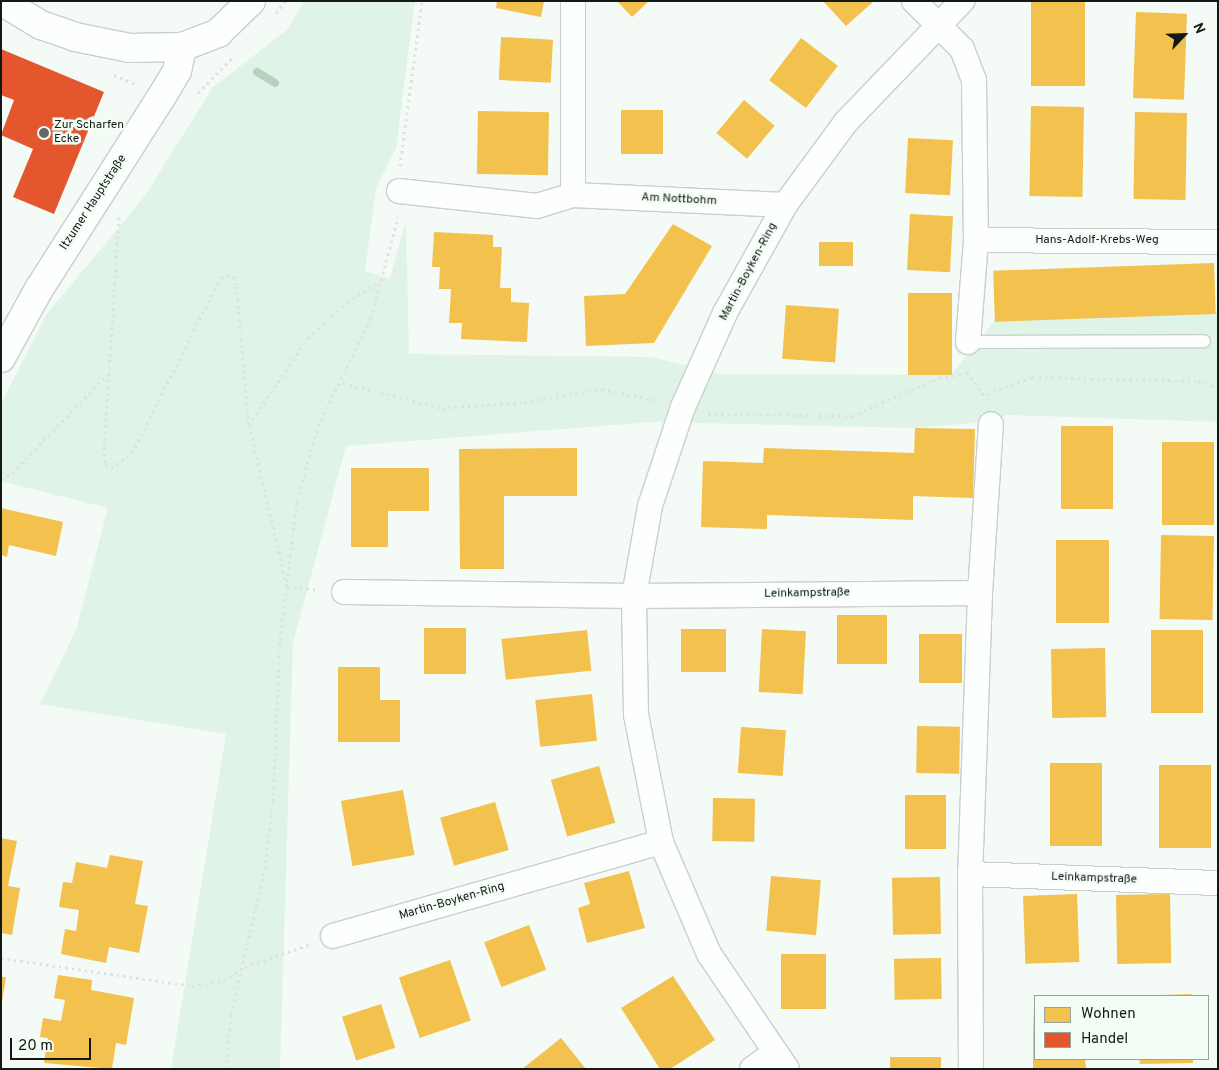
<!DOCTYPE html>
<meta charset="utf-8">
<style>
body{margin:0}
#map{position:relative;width:1219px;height:1070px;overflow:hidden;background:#f4faf6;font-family:Overpass,sans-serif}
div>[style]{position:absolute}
.green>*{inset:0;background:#dff4e6}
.homes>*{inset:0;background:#f2c14e;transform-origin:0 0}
.shops>*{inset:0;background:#e4572e}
.stream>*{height:8px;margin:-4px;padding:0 4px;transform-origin:4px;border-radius:4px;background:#b6d1bf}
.path>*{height:3px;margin-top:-1.5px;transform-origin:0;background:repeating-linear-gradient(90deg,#e0e2e1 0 2.5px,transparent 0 6.5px)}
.roads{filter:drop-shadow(1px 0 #cacfcc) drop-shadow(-1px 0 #cacfcc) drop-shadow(0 1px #cacfcc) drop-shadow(0 -1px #cacfcc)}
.service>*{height:12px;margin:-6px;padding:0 6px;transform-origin:6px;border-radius:6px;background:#fdfefe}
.minor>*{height:24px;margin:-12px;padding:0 12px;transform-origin:12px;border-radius:12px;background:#fdfefe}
.tertiary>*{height:28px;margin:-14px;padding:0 14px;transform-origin:14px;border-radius:14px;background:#fdfefe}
.secondary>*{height:28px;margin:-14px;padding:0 14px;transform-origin:14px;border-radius:14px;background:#fdfefe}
.dots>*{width:14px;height:14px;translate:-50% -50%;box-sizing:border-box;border:2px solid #f1fdf5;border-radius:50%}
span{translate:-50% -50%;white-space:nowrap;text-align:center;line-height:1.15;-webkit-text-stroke:5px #f1fdf5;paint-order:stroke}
.poi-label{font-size:12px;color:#151916}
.left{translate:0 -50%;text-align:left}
.street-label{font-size:12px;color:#151916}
.frame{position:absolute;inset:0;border:2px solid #151916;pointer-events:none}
.legend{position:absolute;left:1034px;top:995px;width:175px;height:65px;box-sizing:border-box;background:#f1fdf5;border:1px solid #99a29c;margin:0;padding:6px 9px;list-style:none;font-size:15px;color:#151916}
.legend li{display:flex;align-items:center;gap:10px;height:25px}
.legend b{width:25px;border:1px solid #99a29c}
.north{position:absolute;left:1159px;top:10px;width:50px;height:50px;-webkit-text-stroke:4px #f1fdf5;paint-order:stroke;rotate:66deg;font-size:14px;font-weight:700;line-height:20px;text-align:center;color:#151916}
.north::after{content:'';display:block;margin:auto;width:18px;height:22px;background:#151916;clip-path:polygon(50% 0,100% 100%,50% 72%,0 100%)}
.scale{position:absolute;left:10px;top:1038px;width:81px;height:22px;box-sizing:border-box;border:2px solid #151916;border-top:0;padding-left:6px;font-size:15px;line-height:18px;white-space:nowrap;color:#151916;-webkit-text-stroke:4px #f1fdf5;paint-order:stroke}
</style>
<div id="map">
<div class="green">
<i style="clip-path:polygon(304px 1px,415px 1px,396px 148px,376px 188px,365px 271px,390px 279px,406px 219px,409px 354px,652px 357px,720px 374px,951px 375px,995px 320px,1218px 312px,1218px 422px,1007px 415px,973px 423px,915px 428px,653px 422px,346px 446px,293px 643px,280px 1069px,171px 1069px,226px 734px,40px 704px,76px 630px,108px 508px,1px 481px,1px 404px,46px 315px,144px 197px,213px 87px,287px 30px)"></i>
</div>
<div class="homes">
<i style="clip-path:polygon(497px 1px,544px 1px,541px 17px,496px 8px)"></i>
<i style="clip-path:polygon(617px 1px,649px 1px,632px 17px)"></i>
<i style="clip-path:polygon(823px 1px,874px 1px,846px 26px)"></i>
<i style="left:1031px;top:1px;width:54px;height:85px"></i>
<i style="left:1136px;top:12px;width:51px;height:86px;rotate:2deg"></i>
<i style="left:501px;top:37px;width:52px;height:43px;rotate:3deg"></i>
<i style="left:801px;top:38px;width:46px;height:53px;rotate:37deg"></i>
<i style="left:744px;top:100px;width:40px;height:43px;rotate:40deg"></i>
<i style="left:1031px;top:106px;width:53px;height:90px;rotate:1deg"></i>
<i style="left:621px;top:110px;width:42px;height:44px"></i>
<i style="left:478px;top:111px;width:71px;height:63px;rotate:1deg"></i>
<i style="left:1135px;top:112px;width:52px;height:87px;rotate:1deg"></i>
<i style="left:908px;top:138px;width:45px;height:55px;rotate:3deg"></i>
<i style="left:910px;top:214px;width:43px;height:56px;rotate:3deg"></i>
<i style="clip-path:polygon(673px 224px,712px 246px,654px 343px,586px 346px,584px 296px,625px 294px)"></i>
<i style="clip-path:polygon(434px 232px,493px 235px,493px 247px,502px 247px,500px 288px,511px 288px,511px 302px,529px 303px,527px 342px,461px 339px,462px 323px,449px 323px,451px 289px,439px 289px,440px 267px,432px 267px)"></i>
<i style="left:819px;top:242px;width:34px;height:24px"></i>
<i style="left:1214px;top:263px;width:51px;height:221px;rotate:88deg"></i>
<i style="left:908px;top:293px;width:44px;height:82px"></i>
<i style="left:786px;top:305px;width:53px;height:54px;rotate:4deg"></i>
<i style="left:1061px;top:426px;width:52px;height:83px"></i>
<i style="clip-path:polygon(915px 428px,975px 429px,973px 498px,913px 496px,913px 520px,767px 515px,767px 529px,701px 527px,703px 461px,763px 463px,764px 448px,914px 453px)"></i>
<i style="left:1162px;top:442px;width:52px;height:83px"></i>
<i style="clip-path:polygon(577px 448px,577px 496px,504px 496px,504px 569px,460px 569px,459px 449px)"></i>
<i style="clip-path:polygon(351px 468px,429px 468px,429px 511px,388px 511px,388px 547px,351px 547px)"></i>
<i style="clip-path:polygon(1px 508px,63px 522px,56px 556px,9px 545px,7px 557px,1px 555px)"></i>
<i style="left:1161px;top:535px;width:53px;height:84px;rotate:1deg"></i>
<i style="left:1056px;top:540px;width:53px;height:83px"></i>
<i style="left:837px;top:615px;width:50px;height:49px"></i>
<i style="left:424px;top:628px;width:42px;height:46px"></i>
<i style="left:681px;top:629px;width:45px;height:43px"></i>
<i style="left:762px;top:629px;width:44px;height:63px;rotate:3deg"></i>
<i style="left:587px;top:630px;width:41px;height:86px;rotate:84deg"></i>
<i style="left:1151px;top:630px;width:52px;height:83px"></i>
<i style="left:919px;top:634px;width:43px;height:49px"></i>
<i style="left:1105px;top:648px;width:69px;height:54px;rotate:89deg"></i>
<i style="clip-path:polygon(338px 667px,380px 667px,380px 700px,400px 700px,400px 742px,338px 742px)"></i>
<i style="left:592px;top:694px;width:47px;height:57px;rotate:84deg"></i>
<i style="left:917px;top:726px;width:43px;height:47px;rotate:1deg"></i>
<i style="left:741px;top:727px;width:45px;height:46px;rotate:4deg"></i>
<i style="left:1050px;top:763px;width:52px;height:83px"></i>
<i style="left:1159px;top:765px;width:52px;height:83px"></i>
<i style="left:599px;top:766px;width:59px;height:50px;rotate:74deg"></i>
<i style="left:403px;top:790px;width:66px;height:63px;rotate:80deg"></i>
<i style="left:905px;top:795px;width:41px;height:54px"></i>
<i style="left:713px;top:798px;width:42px;height:43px;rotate:1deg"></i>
<i style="left:495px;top:802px;width:50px;height:57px;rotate:74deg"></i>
<i style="clip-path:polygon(1px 838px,17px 841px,8px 886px,20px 888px,12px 935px,1px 933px)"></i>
<i style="clip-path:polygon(110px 855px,143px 861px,135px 904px,148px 906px,139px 953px,109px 947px,106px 963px,61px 954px,65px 929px,76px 931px,79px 910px,59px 907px,63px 882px,72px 883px,76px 862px,107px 868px)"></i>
<i style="clip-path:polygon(629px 871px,645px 928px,587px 943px,578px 908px,590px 904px,584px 883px)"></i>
<i style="left:771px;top:876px;width:50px;height:55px;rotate:5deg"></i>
<i style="left:940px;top:877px;width:57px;height:48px;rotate:89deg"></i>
<i style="left:1077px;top:894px;width:68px;height:54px;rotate:88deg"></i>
<i style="left:1170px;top:894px;width:69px;height:54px;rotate:89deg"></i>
<i style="left:529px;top:925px;width:48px;height:48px;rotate:69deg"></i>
<i style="left:781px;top:954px;width:45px;height:55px"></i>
<i style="left:941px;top:958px;width:41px;height:47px;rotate:89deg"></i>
<i style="left:450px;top:960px;width:64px;height:54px;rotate:71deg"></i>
<i style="clip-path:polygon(58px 975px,92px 980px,91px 990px,134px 998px,126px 1045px,116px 1043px,112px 1069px,44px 1063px,48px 1038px,40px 1037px,43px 1018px,61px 1021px,65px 1000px,54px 998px)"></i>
<i style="clip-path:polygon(673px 976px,715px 1040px,670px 1069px,660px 1069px,621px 1008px)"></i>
<i style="clip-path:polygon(1px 977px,6px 977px,2px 1002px,1px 1002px)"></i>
<i style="clip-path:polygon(1192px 994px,1192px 996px,1161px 996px,1161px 995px)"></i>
<i style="left:381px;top:1004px;width:46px;height:41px;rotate:72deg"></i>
<i style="clip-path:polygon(1033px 1008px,1035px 1059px,1085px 1059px,1086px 1069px,1033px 1069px)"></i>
<i style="clip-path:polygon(561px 1038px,586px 1069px,522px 1069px)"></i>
<i style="left:941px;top:1057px;width:12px;height:51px;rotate:90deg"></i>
<i style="clip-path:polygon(1139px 1059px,1193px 1059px,1193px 1063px,1140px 1064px)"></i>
</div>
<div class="shops">
<i style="clip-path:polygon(1px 49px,104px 92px,54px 214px,13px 197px,33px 149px,1px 135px,14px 100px,1px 95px)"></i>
</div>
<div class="stream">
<i style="left:257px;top:72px;width:21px;rotate:31deg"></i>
</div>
<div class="path">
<i style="left:276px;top:13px;width:15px;rotate:-53deg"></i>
<i style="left:114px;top:75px;width:26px;rotate:23deg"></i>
<i style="left:198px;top:93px;width:49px;rotate:-45.8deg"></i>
<i style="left:400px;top:166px;width:166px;rotate:-82.4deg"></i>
<i style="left:119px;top:217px;width:230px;rotate:93.7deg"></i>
<i style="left:104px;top:447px;width:18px;rotate:87deg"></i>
<i style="left:105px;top:465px;width:7px;rotate:27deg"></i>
<i style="left:111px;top:468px;width:26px;rotate:-36deg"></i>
<i style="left:132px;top:453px;width:197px;rotate:-63.2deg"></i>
<i style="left:221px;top:277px;width:12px;rotate:-5deg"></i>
<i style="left:233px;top:276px;width:10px;rotate:73deg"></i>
<i style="left:236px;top:286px;width:140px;rotate:84.7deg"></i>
<i style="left:249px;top:425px;width:105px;rotate:-55.9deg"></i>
<i style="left:308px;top:338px;width:53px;rotate:-42.7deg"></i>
<i style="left:347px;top:302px;width:39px;rotate:-31deg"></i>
<i style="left:967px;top:372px;width:36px;rotate:54deg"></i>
<i style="left:343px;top:383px;width:102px;rotate:14.2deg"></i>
<i style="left:442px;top:408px;width:82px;rotate:-4.2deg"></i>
<i style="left:524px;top:402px;width:79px;rotate:-9.5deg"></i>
<i style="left:602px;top:389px;width:58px;rotate:11.9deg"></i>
<i style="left:987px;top:394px;width:48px;rotate:-20.7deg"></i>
<i style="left:1032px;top:377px;width:166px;rotate:1.4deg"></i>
<i style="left:1198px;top:381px;width:21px;rotate:19deg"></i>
<i style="left:708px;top:414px;width:144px;rotate:0.8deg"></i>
<i style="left:852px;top:416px;width:89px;rotate:-24deg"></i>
<i style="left:933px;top:380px;width:35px;rotate:-13deg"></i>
<i style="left:249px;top:425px;width:166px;rotate:76.8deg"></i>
<i style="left:287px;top:587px;width:32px;rotate:5deg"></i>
<i style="left:1px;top:479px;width:13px;rotate:-29deg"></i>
<i style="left:12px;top:473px;width:135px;rotate:-45.9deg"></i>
<i style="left:1px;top:958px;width:193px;rotate:8.3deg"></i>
<i style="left:192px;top:986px;width:32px;rotate:-9deg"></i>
<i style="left:224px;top:981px;width:25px;rotate:-34deg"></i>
<i style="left:245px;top:967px;width:70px;rotate:-19.2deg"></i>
<i style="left:226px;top:1069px;width:55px;rotate:-84.8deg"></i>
<i style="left:231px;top:1014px;width:149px;rotate:-76.8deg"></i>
<i style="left:265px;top:869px;width:68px;rotate:-83.3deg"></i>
<i style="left:273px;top:801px;width:161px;rotate:-87.5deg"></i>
<i style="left:280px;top:640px;width:140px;rotate:-83deg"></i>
<i style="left:297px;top:501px;width:78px;rotate:-74.4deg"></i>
<i style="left:318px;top:426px;width:120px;rotate:-63.9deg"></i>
<i style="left:371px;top:318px;width:105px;rotate:-75deg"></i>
</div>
<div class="roads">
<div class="service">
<i style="left:968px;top:342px;width:236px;rotate:-0.2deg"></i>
</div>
<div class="minor">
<i style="left:914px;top:1px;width:68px;rotate:45deg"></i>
<i style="left:962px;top:49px;width:33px;rotate:69deg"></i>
<i style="left:974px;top:80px;width:160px;rotate:89.3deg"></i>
<i style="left:976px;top:240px;width:242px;rotate:0.5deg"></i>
<i style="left:399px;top:191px;width:139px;rotate:6.2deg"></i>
<i style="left:537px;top:206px;width:38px;rotate:-17deg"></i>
<i style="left:573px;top:195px;width:212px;rotate:2.7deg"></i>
<i style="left:573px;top:195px;width:194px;rotate:-90deg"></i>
<i style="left:968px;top:342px;width:102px;rotate:-85.5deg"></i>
<i style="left:344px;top:592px;width:290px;rotate:0.8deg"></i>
<i style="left:634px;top:596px;width:346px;rotate:-0.5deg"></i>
<i style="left:980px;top:593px;width:281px;rotate:92deg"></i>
<i style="left:980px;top:593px;width:169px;rotate:-86.3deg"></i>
<i style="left:333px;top:936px;width:341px;rotate:-16deg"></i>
<i style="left:752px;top:1069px;width:27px;rotate:-36deg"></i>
<i style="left:787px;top:1069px;width:139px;rotate:-124.1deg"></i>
<i style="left:709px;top:954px;width:122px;rotate:-113.2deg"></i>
<i style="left:661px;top:842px;width:129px;rotate:-101.1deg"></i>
<i style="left:636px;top:715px;width:119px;rotate:-91deg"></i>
<i style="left:634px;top:596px;width:91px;rotate:-79.9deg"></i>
<i style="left:650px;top:506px;width:104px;rotate:-71.6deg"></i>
<i style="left:683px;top:407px;width:103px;rotate:-65.9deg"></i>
<i style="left:725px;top:313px;width:124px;rotate:-60.9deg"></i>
<i style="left:785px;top:205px;width:103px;rotate:-53.7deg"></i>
<i style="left:846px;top:122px;width:168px;rotate:-46.2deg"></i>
<i style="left:971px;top:1069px;width:195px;rotate:-90.3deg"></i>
<i style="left:970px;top:874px;width:248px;rotate:2.1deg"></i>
</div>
<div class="tertiary">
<i style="left:1px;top:1px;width:47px;rotate:31deg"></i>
<i style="left:41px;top:25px;width:36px;rotate:19deg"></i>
<i style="left:75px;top:37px;width:56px;rotate:11.3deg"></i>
<i style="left:130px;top:48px;width:52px;rotate:-1.1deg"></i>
</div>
<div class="secondary">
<i style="left:1px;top:358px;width:79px;rotate:-61.2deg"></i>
<i style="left:39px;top:289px;width:229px;rotate:-57.5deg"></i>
<i style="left:162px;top:96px;width:29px;rotate:-59deg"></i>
<i style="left:177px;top:71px;width:25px;rotate:-78deg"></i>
<i style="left:182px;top:47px;width:39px;rotate:-21deg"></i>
<i style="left:218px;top:33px;width:46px;rotate:-44.1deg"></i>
</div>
</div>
<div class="dots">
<i style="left:44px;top:133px;background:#636864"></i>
</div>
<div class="poi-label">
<span class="left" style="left:54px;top:133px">Zur Scharfen<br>Ecke</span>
</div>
<div class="street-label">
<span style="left:679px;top:200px;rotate:3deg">Am Nottbohm</span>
<span style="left:94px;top:203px;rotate:-57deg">Itzumer Hauptstraße</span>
<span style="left:1097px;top:241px">Hans-Adolf-Krebs-Weg</span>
<span style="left:749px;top:272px;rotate:-62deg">Martin-Boyken-Ring</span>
<span style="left:807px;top:594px;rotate:-1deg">Leinkampstraße</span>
<span style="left:1094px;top:879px;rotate:2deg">Leinkampstraße</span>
<span style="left:452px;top:902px;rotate:-16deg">Martin-Boyken-Ring</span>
</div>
<div class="frame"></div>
<ul class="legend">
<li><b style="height:14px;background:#f2c14e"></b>Wohnen</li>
<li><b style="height:14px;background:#e4572e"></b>Handel</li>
</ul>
<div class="north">N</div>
<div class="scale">20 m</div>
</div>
